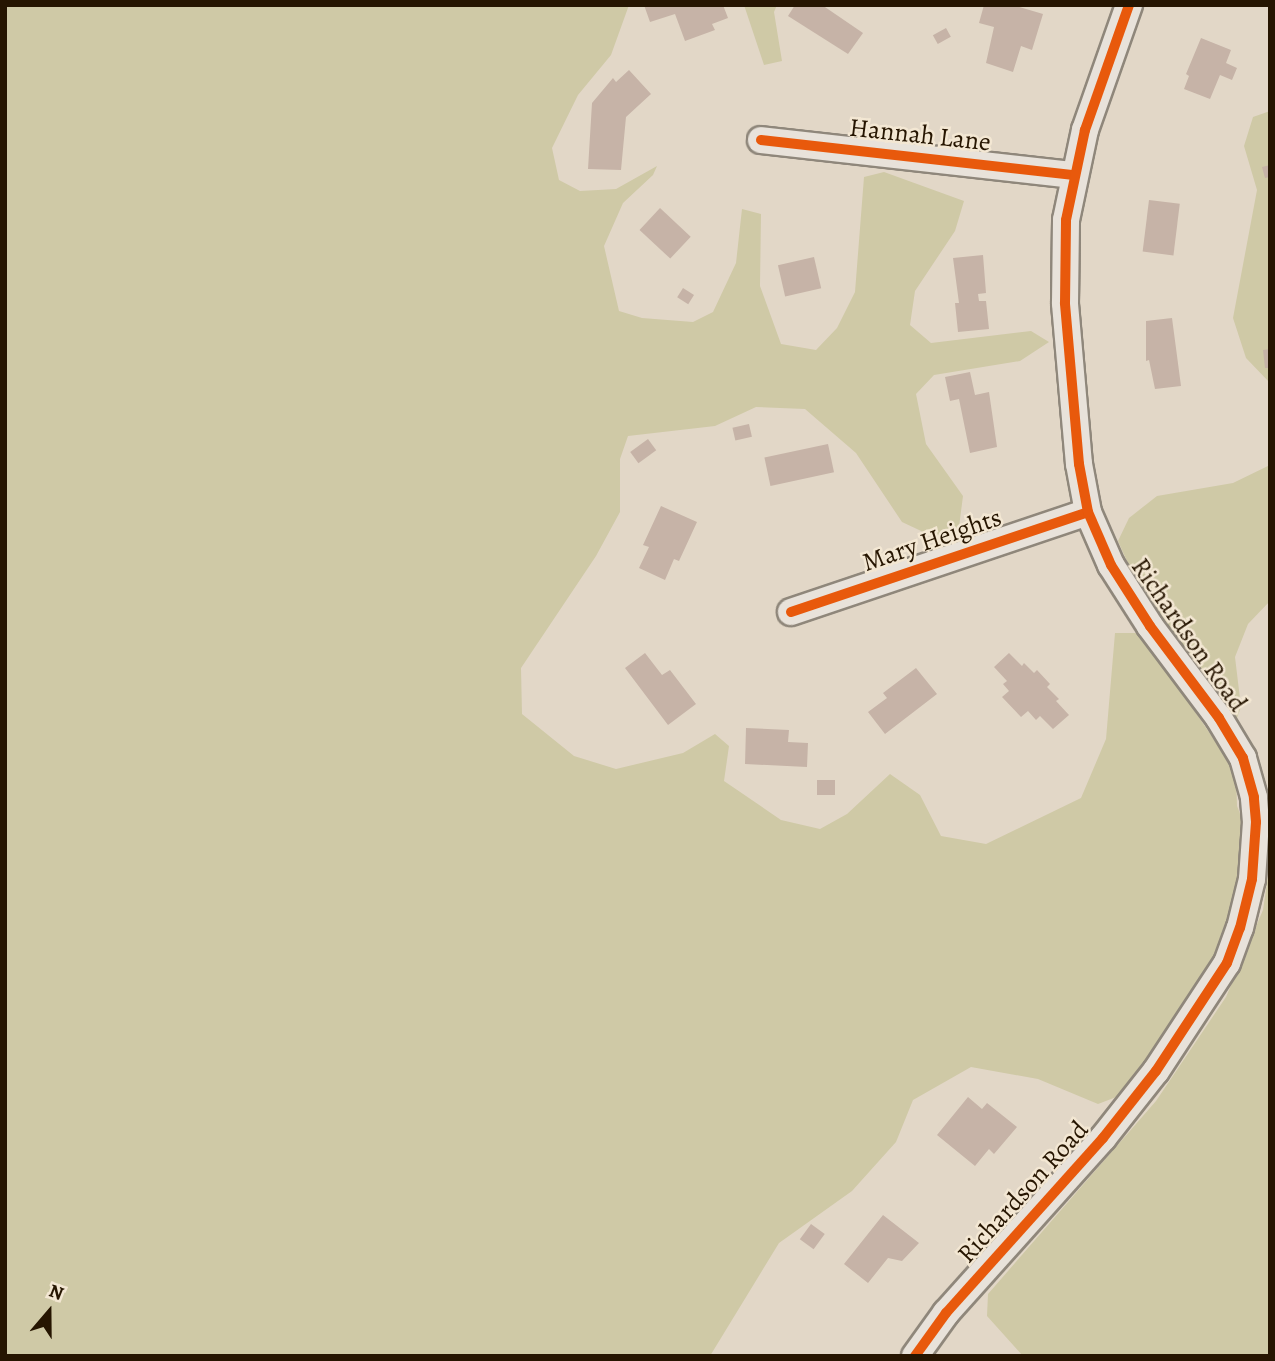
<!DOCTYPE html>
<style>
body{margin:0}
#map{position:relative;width:1275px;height:1361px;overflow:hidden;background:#e2d7c7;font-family:Alegreya,serif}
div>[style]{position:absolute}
.green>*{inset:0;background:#cfc9a6}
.building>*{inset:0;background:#c6b3a7;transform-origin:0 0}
.roads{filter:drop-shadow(2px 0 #8f877b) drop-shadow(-2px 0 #8f877b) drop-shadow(0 2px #8f877b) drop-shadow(0 -2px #8f877b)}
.minor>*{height:26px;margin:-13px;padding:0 13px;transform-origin:13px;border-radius:13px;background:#e8e2da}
.cycleway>*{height:10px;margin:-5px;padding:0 5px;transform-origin:5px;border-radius:5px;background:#e8590c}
span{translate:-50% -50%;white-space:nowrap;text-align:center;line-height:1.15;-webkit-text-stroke:5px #f3e7d3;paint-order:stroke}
.street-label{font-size:26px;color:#261501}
.frame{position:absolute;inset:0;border:7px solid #261501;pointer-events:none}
.north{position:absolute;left:14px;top:1277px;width:70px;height:70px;-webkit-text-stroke:5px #f3e7d3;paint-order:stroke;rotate:20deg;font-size:19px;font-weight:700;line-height:28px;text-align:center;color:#261501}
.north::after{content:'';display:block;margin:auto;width:24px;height:32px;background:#261501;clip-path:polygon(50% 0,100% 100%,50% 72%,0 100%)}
</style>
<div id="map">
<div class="green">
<i style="clip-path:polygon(5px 5px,629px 5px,611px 55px,578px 95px,552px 148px,559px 180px,580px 191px,616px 189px,657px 166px,653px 175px,623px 203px,604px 246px,619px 311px,642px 318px,693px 322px,713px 312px,736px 263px,742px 209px,761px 214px,760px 286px,781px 344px,816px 350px,837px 328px,855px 292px,864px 177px,884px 172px,964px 201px,955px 231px,915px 291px,910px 325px,931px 343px,1031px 331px,1049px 342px,1020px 361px,934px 375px,916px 394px,926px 444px,963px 496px,959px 527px,934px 537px,902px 522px,856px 453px,805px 409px,756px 407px,715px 426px,628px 436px,620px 459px,620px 512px,596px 556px,521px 668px,522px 714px,574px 756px,616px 769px,683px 753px,715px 734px,729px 746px,724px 781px,781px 820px,820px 829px,847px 814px,890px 774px,920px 795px,941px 836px,986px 844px,1081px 798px,1106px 739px,1115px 633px,1137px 633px,1149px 644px,1236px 772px,1237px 806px,1246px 829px,1239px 901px,1221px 956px,1124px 1094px,1098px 1104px,1038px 1079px,971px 1067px,913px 1100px,896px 1142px,852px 1191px,779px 1243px,710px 1356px,5px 1356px)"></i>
<i style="clip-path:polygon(744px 5px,777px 5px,774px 12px,782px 61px,764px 65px)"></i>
<i style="clip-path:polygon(1270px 111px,1270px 383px,1246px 358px,1233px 318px,1257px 190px,1244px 146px,1253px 117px)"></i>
<i style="clip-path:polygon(1270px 465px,1270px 601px,1248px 624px,1235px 657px,1241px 707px,1237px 718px,1228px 713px,1149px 611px,1118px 541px,1129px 518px,1157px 496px,1233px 483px)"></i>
<i style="clip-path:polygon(1270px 863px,1270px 1356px,1023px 1356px,987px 1316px,988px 1294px,1156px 1101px,1226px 997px,1263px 910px)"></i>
</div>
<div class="building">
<i style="clip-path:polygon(644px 5px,723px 5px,728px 18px,712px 24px,715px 30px,685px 41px,675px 14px,650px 22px)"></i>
<i style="clip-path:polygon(795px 5px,822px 5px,863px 33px,848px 54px,788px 16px)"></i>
<i style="clip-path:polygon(984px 5px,1013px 5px,1043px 14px,1032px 50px,1021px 46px,1013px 72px,986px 63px,994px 27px,979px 23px)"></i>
<i style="left:946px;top:28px;width:10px;height:15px;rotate:61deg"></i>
<i style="clip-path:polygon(1201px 38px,1231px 50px,1226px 63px,1237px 68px,1232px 80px,1220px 75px,1210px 99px,1184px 89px,1189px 76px,1186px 74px)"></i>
<i style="clip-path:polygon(629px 70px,651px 94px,626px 117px,621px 170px,588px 169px,592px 103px,613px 78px,616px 82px)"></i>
<i style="clip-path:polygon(1270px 165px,1270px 177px,1265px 178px,1262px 167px)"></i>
<i style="left:1149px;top:200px;width:31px;height:52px;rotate:7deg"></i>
<i style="left:660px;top:208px;width:42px;height:30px;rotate:43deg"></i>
<i style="clip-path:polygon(983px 255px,986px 293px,978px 294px,979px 301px,986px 301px,989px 329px,958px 332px,955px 303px,959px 303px,953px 258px)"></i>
<i style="left:814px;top:257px;width:32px;height:37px;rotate:77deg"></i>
<i style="left:683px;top:288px;width:13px;height:11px;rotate:32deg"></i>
<i style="clip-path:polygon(1172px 318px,1181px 386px,1155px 389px,1149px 360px,1146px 361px,1146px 321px)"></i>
<i style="clip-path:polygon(1270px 349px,1270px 368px,1265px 368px,1263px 350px)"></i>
<i style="clip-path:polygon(970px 372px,975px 395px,989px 392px,997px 447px,970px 453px,959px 399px,950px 401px,945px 377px)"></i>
<i style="left:749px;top:424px;width:13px;height:17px;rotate:77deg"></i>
<i style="left:648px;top:439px;width:14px;height:22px;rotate:54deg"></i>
<i style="left:828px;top:444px;width:29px;height:65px;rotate:78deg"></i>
<i style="clip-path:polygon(661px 506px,697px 522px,679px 561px,674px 559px,665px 580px,639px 568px,649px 547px,643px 545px)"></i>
<i style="clip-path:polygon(645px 653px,662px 675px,670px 670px,696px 704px,668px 725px,625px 668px)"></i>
<i style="clip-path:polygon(1009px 653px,1022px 666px,1024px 663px,1034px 673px,1037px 670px,1050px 684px,1047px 687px,1059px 699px,1056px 701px,1069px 715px,1053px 729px,1040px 716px,1036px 720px,1028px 711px,1021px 717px,1002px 697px,1009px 691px,1003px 684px,1007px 681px,994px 667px)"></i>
<i style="clip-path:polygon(916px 668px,937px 694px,885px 734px,868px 712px,887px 698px,883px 693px)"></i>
<i style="clip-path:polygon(746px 728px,789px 730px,788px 742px,808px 743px,807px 767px,745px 764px)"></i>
<i style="left:817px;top:780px;width:18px;height:15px"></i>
<i style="clip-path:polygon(968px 1097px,982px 1109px,987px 1103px,1017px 1127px,994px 1154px,989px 1149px,975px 1166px,937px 1135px)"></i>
<i style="clip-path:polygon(883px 1215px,919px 1243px,902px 1261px,888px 1258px,868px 1283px,844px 1264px)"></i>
<i style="left:811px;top:1224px;width:17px;height:19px;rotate:36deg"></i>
</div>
<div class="roads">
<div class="minor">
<i style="left:761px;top:140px;width:315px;rotate:6.4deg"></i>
<i style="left:791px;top:612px;width:313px;rotate:-18.6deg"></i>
<i style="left:915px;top:1356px;width:53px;rotate:-54.2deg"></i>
<i style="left:946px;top:1313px;width:235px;rotate:-48.1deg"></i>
<i style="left:1103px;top:1138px;width:85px;rotate:-51.7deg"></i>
<i style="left:1156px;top:1071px;width:129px;rotate:-56.7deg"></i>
<i style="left:1227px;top:963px;width:37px;rotate:-70deg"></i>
<i style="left:1240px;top:928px;width:50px;rotate:-76.2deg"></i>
<i style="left:1252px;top:879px;width:57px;rotate:-86deg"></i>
<i style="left:1256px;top:822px;width:25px;rotate:-95deg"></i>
<i style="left:1254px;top:797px;width:41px;rotate:-105.8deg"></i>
<i style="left:1243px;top:758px;width:47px;rotate:-121deg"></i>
<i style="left:1219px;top:718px;width:115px;rotate:-126.9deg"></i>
<i style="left:1150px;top:626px;width:72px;rotate:-122.6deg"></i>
<i style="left:1111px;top:565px;width:58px;rotate:-113.5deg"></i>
<i style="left:1088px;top:512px;width:49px;rotate:-100.6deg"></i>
<i style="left:1079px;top:464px;width:162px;rotate:-95deg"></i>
<i style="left:1065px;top:303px;width:83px;rotate:-89.3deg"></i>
<i style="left:1066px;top:220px;width:92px;rotate:-78.1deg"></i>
<i style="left:1085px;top:130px;width:133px;rotate:-70.6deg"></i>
</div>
</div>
<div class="cycleway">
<i style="left:761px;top:140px;width:315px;rotate:6.4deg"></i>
<i style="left:791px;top:612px;width:313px;rotate:-18.6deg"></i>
<i style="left:915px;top:1356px;width:53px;rotate:-54.2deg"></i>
<i style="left:946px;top:1313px;width:235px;rotate:-48.1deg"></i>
<i style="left:1103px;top:1138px;width:85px;rotate:-51.7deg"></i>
<i style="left:1156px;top:1071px;width:129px;rotate:-56.7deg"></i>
<i style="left:1227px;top:963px;width:37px;rotate:-70deg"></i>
<i style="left:1240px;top:928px;width:50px;rotate:-76.2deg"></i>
<i style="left:1252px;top:879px;width:57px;rotate:-86deg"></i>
<i style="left:1256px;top:822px;width:25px;rotate:-95deg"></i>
<i style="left:1254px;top:797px;width:41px;rotate:-105.8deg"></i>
<i style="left:1243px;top:758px;width:47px;rotate:-121deg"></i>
<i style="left:1219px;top:718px;width:115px;rotate:-126.9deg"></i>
<i style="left:1150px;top:626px;width:72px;rotate:-122.6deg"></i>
<i style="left:1111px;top:565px;width:58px;rotate:-113.5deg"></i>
<i style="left:1088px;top:512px;width:49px;rotate:-100.6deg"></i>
<i style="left:1079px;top:464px;width:162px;rotate:-95deg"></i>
<i style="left:1065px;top:303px;width:83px;rotate:-89.3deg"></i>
<i style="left:1066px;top:220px;width:92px;rotate:-78.1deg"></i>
<i style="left:1085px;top:130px;width:133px;rotate:-70.6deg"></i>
</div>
<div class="street-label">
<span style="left:920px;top:135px;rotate:6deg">Hannah Lane</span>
<span style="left:932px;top:540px;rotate:-19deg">Mary Heights</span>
<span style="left:1189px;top:635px;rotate:55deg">Richardson Road</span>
<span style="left:1023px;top:1192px;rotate:-48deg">Richardson Road</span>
</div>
<div class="frame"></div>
<div class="north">N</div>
</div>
